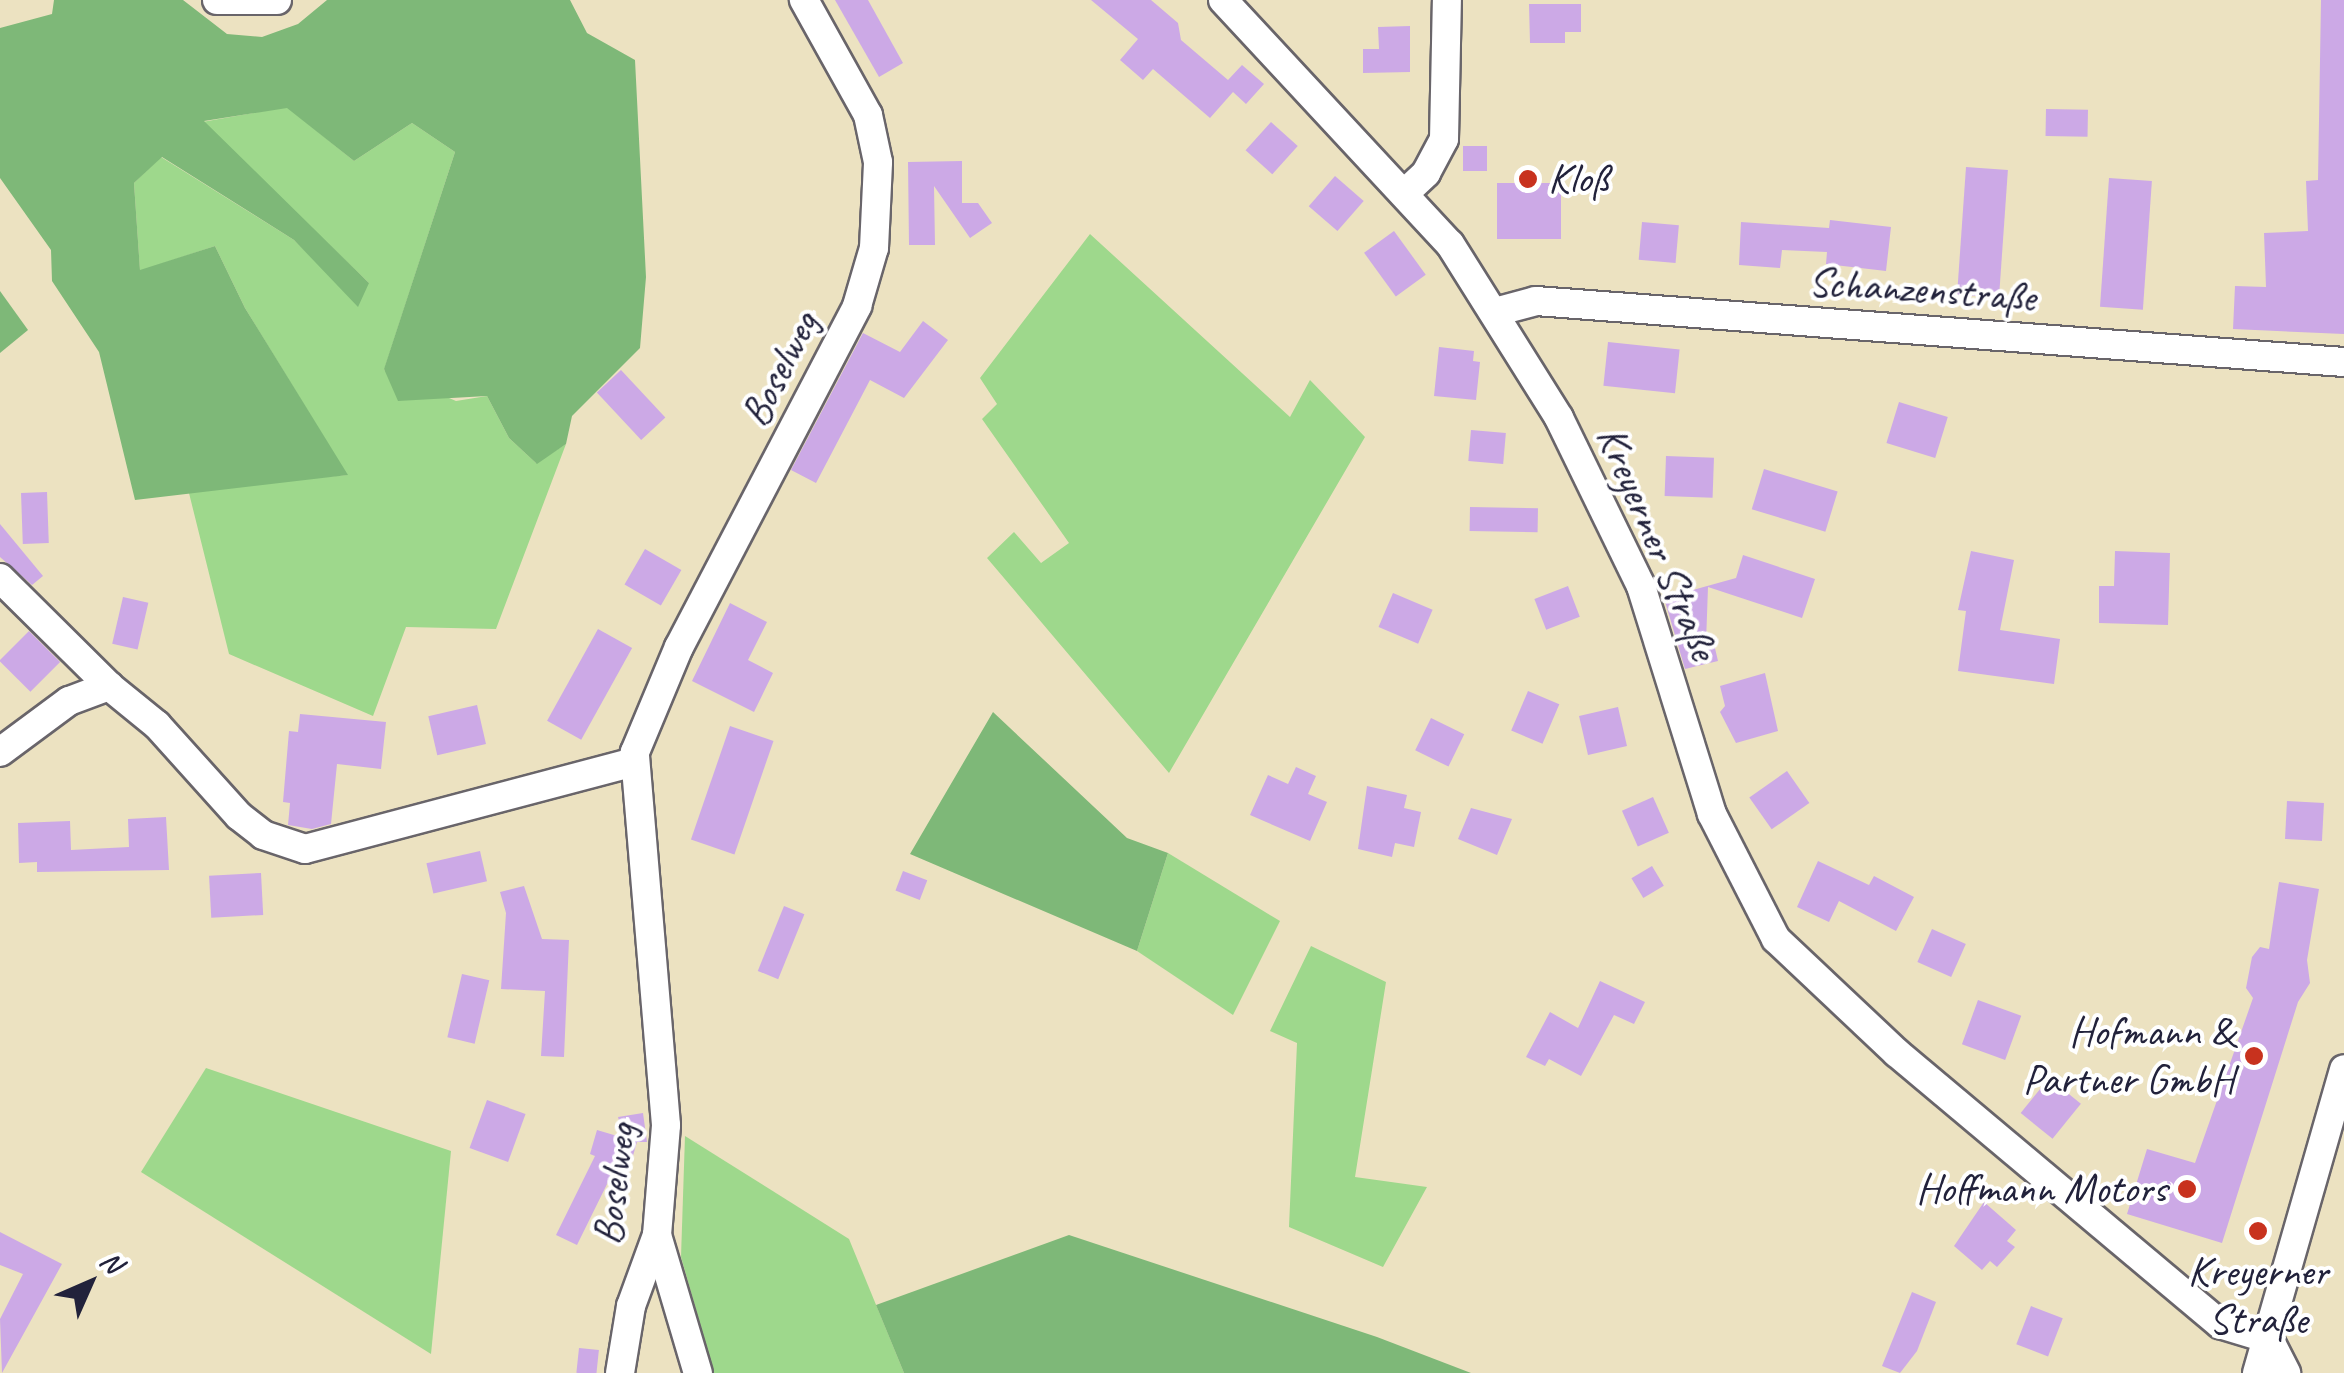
<!DOCTYPE html>
<meta charset="utf-8">
<style>
body{margin:0}
#map{position:relative;width:2344px;height:1373px;overflow:hidden;background:#ece2c1;font-family:Caveat,sans-serif}
div>[style]{position:absolute}
.green>*{inset:0;background:#9ed88c}
.forest>*{inset:0;background:#7eb878}
.building>*{inset:0;background:#cca9e6;transform-origin:0 0}
.roads{filter:drop-shadow(2px 0 #69656a) drop-shadow(-2px 0 #69656a) drop-shadow(0 2px #69656a) drop-shadow(0 -2px #69656a)}
.minor>*{height:28px;margin:-14px;padding:0 14px;transform-origin:14px;border-radius:14px;background:#fff}
.dots>*{width:28px;height:28px;translate:-50% -50%;box-sizing:border-box;border:5px solid #fff;border-radius:50%}
span{translate:-50% -50%;white-space:nowrap;text-align:center;line-height:1.15;-webkit-text-stroke:8px #fff;paint-order:stroke}
.poi-label{font-size:42px;color:#22223b}
.left{translate:0 -50%;text-align:left}
.right{translate:-100% -50%;text-align:right}
.street-label{font-size:42px;color:#22223b}
.north{position:absolute;left:40px;top:1233px;width:100px;height:100px;-webkit-text-stroke:8px #fff;paint-order:stroke;rotate:45deg;font-size:28px;font-weight:700;line-height:40px;text-align:center;color:#22223b}
.north::after{content:'';display:block;margin:auto;width:35px;height:45px;background:#22223b;clip-path:polygon(50% 0,100% 100%,50% 72%,0 100%)}
</style>
<div id="map">
<div class="green">
<i style="clip-path:polygon(287px 107px,354px 161px,412px 123px,455px 152px,384px 370px,456px 401px,487px 396px,509px 438px,536px 463px,566px 444px,496px 629px,406px 627px,373px 716px,229px 654px,188px 489px,347px 475px,245px 308px,215px 246px,140px 271px,134px 183px,161px 157px,294px 240px,324px 269px,369px 283px,202px 122px)"></i>
<i style="clip-path:polygon(1090px 234px,1290px 417px,1310px 380px,1365px 437px,1169px 773px,987px 558px,1014px 532px,1041px 563px,1069px 543px,982px 419px,997px 404px,980px 378px)"></i>
<i style="clip-path:polygon(1168px 853px,1280px 921px,1233px 1015px,1137px 951px)"></i>
<i style="clip-path:polygon(1311px 946px,1386px 982px,1355px 1177px,1427px 1187px,1383px 1267px,1289px 1227px,1297px 1043px,1270px 1031px)"></i>
<i style="clip-path:polygon(206px 1068px,451px 1151px,431px 1354px,141px 1172px)"></i>
<i style="clip-path:polygon(685px 1136px,849px 1239px,904px 1373px,714px 1373px,681px 1257px)"></i>
</div>
<div class="forest">
<i style="clip-path:polygon(54px 0,183px 0,227px 34px,262px 37px,298px 24px,327px 0,570px 0,587px 33px,635px 60px,646px 277px,640px 348px,572px 416px,566px 444px,537px 464px,509px 438px,487px 396px,398px 401px,384px 369px,455px 152px,412px 123px,354px 161px,287px 108px,204px 121px,369px 283px,358px 307px,294px 240px,162px 157px,134px 183px,140px 270px,215px 246px,245px 308px,348px 475px,135px 500px,99px 352px,52px 281px,51px 250px,0 178px,0 28px,52px 14px)"></i>
<i style="clip-path:polygon(0 291px,28px 330px,0 353px)"></i>
<i style="clip-path:polygon(993px 712px,1127px 838px,1168px 853px,1137px 951px,910px 854px)"></i>
<i style="clip-path:polygon(1069px 1235px,1377px 1337px,1471px 1373px,904px 1373px,876px 1305px)"></i>
</div>
<div class="building">
<i style="clip-path:polygon(835px 0,868px 0,903px 63px,879px 77px)"></i>
<i style="clip-path:polygon(1091px 0,1151px 0,1178px 23px,1181px 40px,1228px 80px,1242px 65px,1264px 84px,1246px 104px,1233px 92px,1210px 118px,1153px 69px,1143px 80px,1120px 60px,1138px 39px)"></i>
<i style="clip-path:polygon(2321px 0,2344px 0,2344px 334px,2233px 329px,2235px 286px,2266px 287px,2264px 233px,2308px 231px,2306px 181px,2318px 180px)"></i>
<i style="clip-path:polygon(1529px 4px,1581px 4px,1581px 32px,1565px 32px,1565px 43px,1530px 43px)"></i>
<i style="clip-path:polygon(1410px 26px,1410px 72px,1363px 73px,1363px 49px,1379px 49px,1378px 27px)"></i>
<i style="left:2046px;top:109px;width:42px;height:27px;rotate:1deg"></i>
<i style="left:1271px;top:122px;width:36px;height:38px;rotate:42deg"></i>
<i style="left:1463px;top:146px;width:24px;height:25px"></i>
<i style="clip-path:polygon(962px 161px,962px 203px,978px 203px,992px 223px,970px 238px,934px 186px,935px 245px,909px 245px,908px 162px)"></i>
<i style="left:1966px;top:167px;width:42px;height:128px;rotate:4deg"></i>
<i style="left:1335px;top:176px;width:38px;height:40px;rotate:41deg"></i>
<i style="left:2109px;top:178px;width:43px;height:129px;rotate:4deg"></i>
<i style="left:1497px;top:183px;width:64px;height:56px"></i>
<i style="clip-path:polygon(1830px 220px,1891px 227px,1886px 271px,1826px 264px,1827px 252px,1782px 250px,1780px 268px,1739px 265px,1741px 222px,1829px 228px)"></i>
<i style="left:1642px;top:222px;width:37px;height:38px;rotate:5deg"></i>
<i style="left:1394px;top:231px;width:54px;height:37px;rotate:54deg"></i>
<i style="clip-path:polygon(923px 321px,948px 340px,904px 398px,870px 380px,816px 483px,791px 470px,863px 333px,900px 352px)"></i>
<i style="left:1608px;top:342px;width:72px;height:44px;rotate:6deg"></i>
<i style="clip-path:polygon(1439px 347px,1474px 351px,1473px 361px,1480px 362px,1476px 400px,1434px 396px)"></i>
<i style="left:621px;top:370px;width:65px;height:33px;rotate:47deg"></i>
<i style="left:1899px;top:402px;width:51px;height:43px;rotate:17deg"></i>
<i style="left:1471px;top:430px;width:35px;height:31px;rotate:5deg"></i>
<i style="left:1666px;top:456px;width:48px;height:40px;rotate:2deg"></i>
<i style="left:1764px;top:469px;width:77px;height:42px;rotate:17deg"></i>
<i style="left:47px;top:492px;width:51px;height:26px;rotate:88deg"></i>
<i style="left:1470px;top:507px;width:68px;height:24px;rotate:1deg"></i>
<i style="clip-path:polygon(0 524px,43px 576px,32px 585px,0 557px)"></i>
<i style="left:645px;top:549px;width:42px;height:41px;rotate:30deg"></i>
<i style="clip-path:polygon(1971px 551px,2014px 560px,2000px 630px,2060px 639px,2054px 684px,1958px 671px,1966px 611px,1958px 610px)"></i>
<i style="clip-path:polygon(2115px 551px,2170px 553px,2168px 625px,2099px 623px,2099px 586px,2114px 586px)"></i>
<i style="clip-path:polygon(1743px 555px,1815px 579px,1802px 618px,1708px 587px,1706px 643px,1714px 644px,1718px 661px,1685px 669px,1664px 598px,1736px 578px)"></i>
<i style="left:1568px;top:586px;width:33px;height:36px;rotate:69deg"></i>
<i style="left:1393px;top:593px;width:43px;height:37px;rotate:23deg"></i>
<i style="left:123px;top:597px;width:26px;height:48px;rotate:13deg"></i>
<i style="clip-path:polygon(730px 603px,767px 622px,748px 660px,773px 673px,754px 712px,692px 681px)"></i>
<i style="left:598px;top:629px;width:39px;height:105px;rotate:29deg"></i>
<i style="left:29px;top:631px;width:44px;height:42px;rotate:45deg"></i>
<i style="clip-path:polygon(1765px 673px,1778px 731px,1736px 743px,1720px 712px,1725px 706px,1720px 686px)"></i>
<i style="left:1528px;top:691px;width:34px;height:43px;rotate:23deg"></i>
<i style="left:477px;top:705px;width:40px;height:50px;rotate:77deg"></i>
<i style="left:1618px;top:707px;width:40px;height:40px;rotate:77deg"></i>
<i style="clip-path:polygon(300px 714px,386px 722px,381px 769px,337px 764px,331px 824px,312px 829px,288px 825px,290px 803px,283px 802px,289px 731px,298px 732px)"></i>
<i style="left:1431px;top:718px;width:37px;height:36px;rotate:26deg"></i>
<i style="left:730px;top:726px;width:46px;height:120px;rotate:19deg"></i>
<i style="clip-path:polygon(1296px 767px,1316px 776px,1308px 794px,1327px 802px,1310px 841px,1250px 815px,1268px 775px,1288px 784px)"></i>
<i style="left:1787px;top:771px;width:39px;height:46px;rotate:55deg"></i>
<i style="clip-path:polygon(1367px 786px,1407px 795px,1404px 808px,1421px 812px,1414px 847px,1395px 843px,1392px 857px,1358px 849px)"></i>
<i style="left:1653px;top:797px;width:39px;height:34px;rotate:66deg"></i>
<i style="left:2287px;top:801px;width:37px;height:38px;rotate:3deg"></i>
<i style="clip-path:polygon(1471px 808px,1512px 819px,1497px 855px,1458px 839px)"></i>
<i style="clip-path:polygon(166px 817px,169px 870px,37px 872px,37px 862px,19px 863px,18px 823px,70px 821px,71px 850px,129px 847px,128px 819px)"></i>
<i style="left:480px;top:851px;width:31px;height:55px;rotate:77deg"></i>
<i style="clip-path:polygon(1818px 861px,1869px 885px,1874px 876px,1914px 897px,1896px 931px,1839px 901px,1829px 922px,1797px 907px)"></i>
<i style="left:1652px;top:866px;width:23px;height:24px;rotate:59deg"></i>
<i style="left:903px;top:871px;width:26px;height:21px;rotate:21deg"></i>
<i style="left:261px;top:873px;width:42px;height:52px;rotate:87deg"></i>
<i style="clip-path:polygon(2279px 882px,2319px 889px,2307px 960px,2310px 983px,2298px 1002px,2222px 1243px,2127px 1214px,2147px 1149px,2195px 1163px,2253px 998px,2246px 988px,2252px 957px,2260px 947px,2269px 949px)"></i>
<i style="clip-path:polygon(524px 886px,542px 939px,569px 940px,564px 1057px,541px 1056px,545px 991px,501px 989px,506px 913px,500px 892px)"></i>
<i style="left:784px;top:906px;width:22px;height:70px;rotate:22deg"></i>
<i style="left:1932px;top:929px;width:37px;height:36px;rotate:24deg"></i>
<i style="left:462px;top:974px;width:28px;height:65px;rotate:13deg"></i>
<i style="clip-path:polygon(1600px 981px,1645px 1002px,1634px 1024px,1614px 1015px,1581px 1076px,1549px 1059px,1545px 1066px,1526px 1057px,1550px 1012px,1578px 1028px)"></i>
<i style="left:1978px;top:1000px;width:46px;height:47px;rotate:20deg"></i>
<i style="left:2049px;top:1078px;width:41px;height:45px;rotate:39deg"></i>
<i style="left:487px;top:1100px;width:41px;height:51px;rotate:20deg"></i>
<i style="clip-path:polygon(643px 1113px,647px 1142px,637px 1142px,625px 1183px,610px 1178px,577px 1245px,556px 1235px,595px 1156px,590px 1154px,597px 1130px,624px 1138px,618px 1117px)"></i>
<i style="clip-path:polygon(1984px 1202px,2016px 1230px,2007px 1241px,2015px 1247px,1997px 1267px,1990px 1261px,1982px 1270px,1954px 1246px)"></i>
<i style="clip-path:polygon(0 1232px,62px 1264px,2px 1373px,0 1319px,23px 1274px,0 1265px)"></i>
<i style="clip-path:polygon(1912px 1292px,1936px 1302px,1917px 1351px,1900px 1373px,1882px 1366px)"></i>
<i style="left:2031px;top:1306px;width:34px;height:41px;rotate:21deg"></i>
<i style="left:579px;top:1348px;width:20px;height:25px;rotate:6deg"></i>
</div>
<div class="roads">
<div class="minor">
<i style="left:217px;top:0;width:60px"></i>
<i style="left:1223px;top:0;width:333px;rotate:47.1deg"></i>
<i style="left:1450px;top:244px;width:205px;rotate:57.9deg"></i>
<i style="left:1559px;top:418px;width:187px;rotate:64deg"></i>
<i style="left:1641px;top:586px;width:239px;rotate:72.7deg"></i>
<i style="left:1712px;top:814px;width:140px;rotate:62.9deg"></i>
<i style="left:1776px;top:939px;width:166px;rotate:43.3deg"></i>
<i style="left:1897px;top:1053px;width:422px;rotate:40deg"></i>
<i style="left:2220px;top:1324px;width:51px;rotate:17deg"></i>
<i style="left:1407px;top:191px;width:26px;rotate:-43deg"></i>
<i style="left:1426px;top:173px;width:38px;rotate:-62deg"></i>
<i style="left:1444px;top:139px;width:139px;rotate:-88.8deg"></i>
<i style="left:1495px;top:312px;width:42px;rotate:-15deg"></i>
<i style="left:1536px;top:301px;width:810px;rotate:4.32deg"></i>
<i style="left:0;top:578px;width:153px;rotate:44.7deg"></i>
<i style="left:0;top:752px;width:86px;rotate:-36.5deg"></i>
<i style="left:69px;top:701px;width:43px;rotate:-20.6deg"></i>
<i style="left:109px;top:686px;width:62px;rotate:39.1deg"></i>
<i style="left:157px;top:725px;width:122px;rotate:48deg"></i>
<i style="left:239px;top:816px;width:31px;rotate:38deg"></i>
<i style="left:263px;top:835px;width:44px;rotate:18.4deg"></i>
<i style="left:305px;top:849px;width:340px;rotate:-14.8deg"></i>
<i style="left:657px;top:1235px;width:144px;rotate:73.5deg"></i>
<i style="left:2269px;top:1339px;width:38px;rotate:63deg"></i>
<i style="left:620px;top:1373px;width:68px;rotate:-80.7deg"></i>
<i style="left:631px;top:1306px;width:76px;rotate:-69.9deg"></i>
<i style="left:657px;top:1235px;width:110px;rotate:-85.3deg"></i>
<i style="left:666px;top:1125px;width:374px;rotate:-94.8deg"></i>
<i style="left:635px;top:752px;width:114px;rotate:-67.3deg"></i>
<i style="left:679px;top:647px;width:385px;rotate:-62.4deg"></i>
<i style="left:857px;top:306px;width:60px;rotate:-73.7deg"></i>
<i style="left:874px;top:248px;width:86px;rotate:-87.3deg"></i>
<i style="left:878px;top:162px;width:48px;rotate:-102deg"></i>
<i style="left:868px;top:115px;width:132px;rotate:-119.1deg"></i>
<i style="left:2257px;top:1373px;width:316px;rotate:-74deg"></i>
</div>
</div>
<div class="dots">
<i style="left:1528px;top:179px;background:#c8321e"></i>
<i style="left:2254px;top:1056px;background:#c8321e"></i>
<i style="left:2187px;top:1189px;background:#c8321e"></i>
<i style="left:2258px;top:1231px;background:#c8321e"></i>
</div>
<div class="poi-label">
<span class="left" style="left:1548px;top:179px">Kloß</span>
<span class="right" style="left:2234px;top:1056px">Hofmann &amp;<br>Partner GmbH</span>
<span class="right" style="left:2167px;top:1189px">Hoffmann Motors</span>
<span style="left:2258px;top:1296px">Kreyerner<br>Straße</span>
</div>
<div class="street-label">
<span style="left:1922px;top:290px;rotate:4deg">Schanzenstraße</span>
<span style="left:780px;top:369px;rotate:-63deg">Boselweg</span>
<span style="left:1657px;top:543px;rotate:67deg">Kreyerner Straße</span>
<span style="left:615px;top:1184px;rotate:-83deg">Boselweg</span>
</div>
<div class="north">N</div>
</div>
